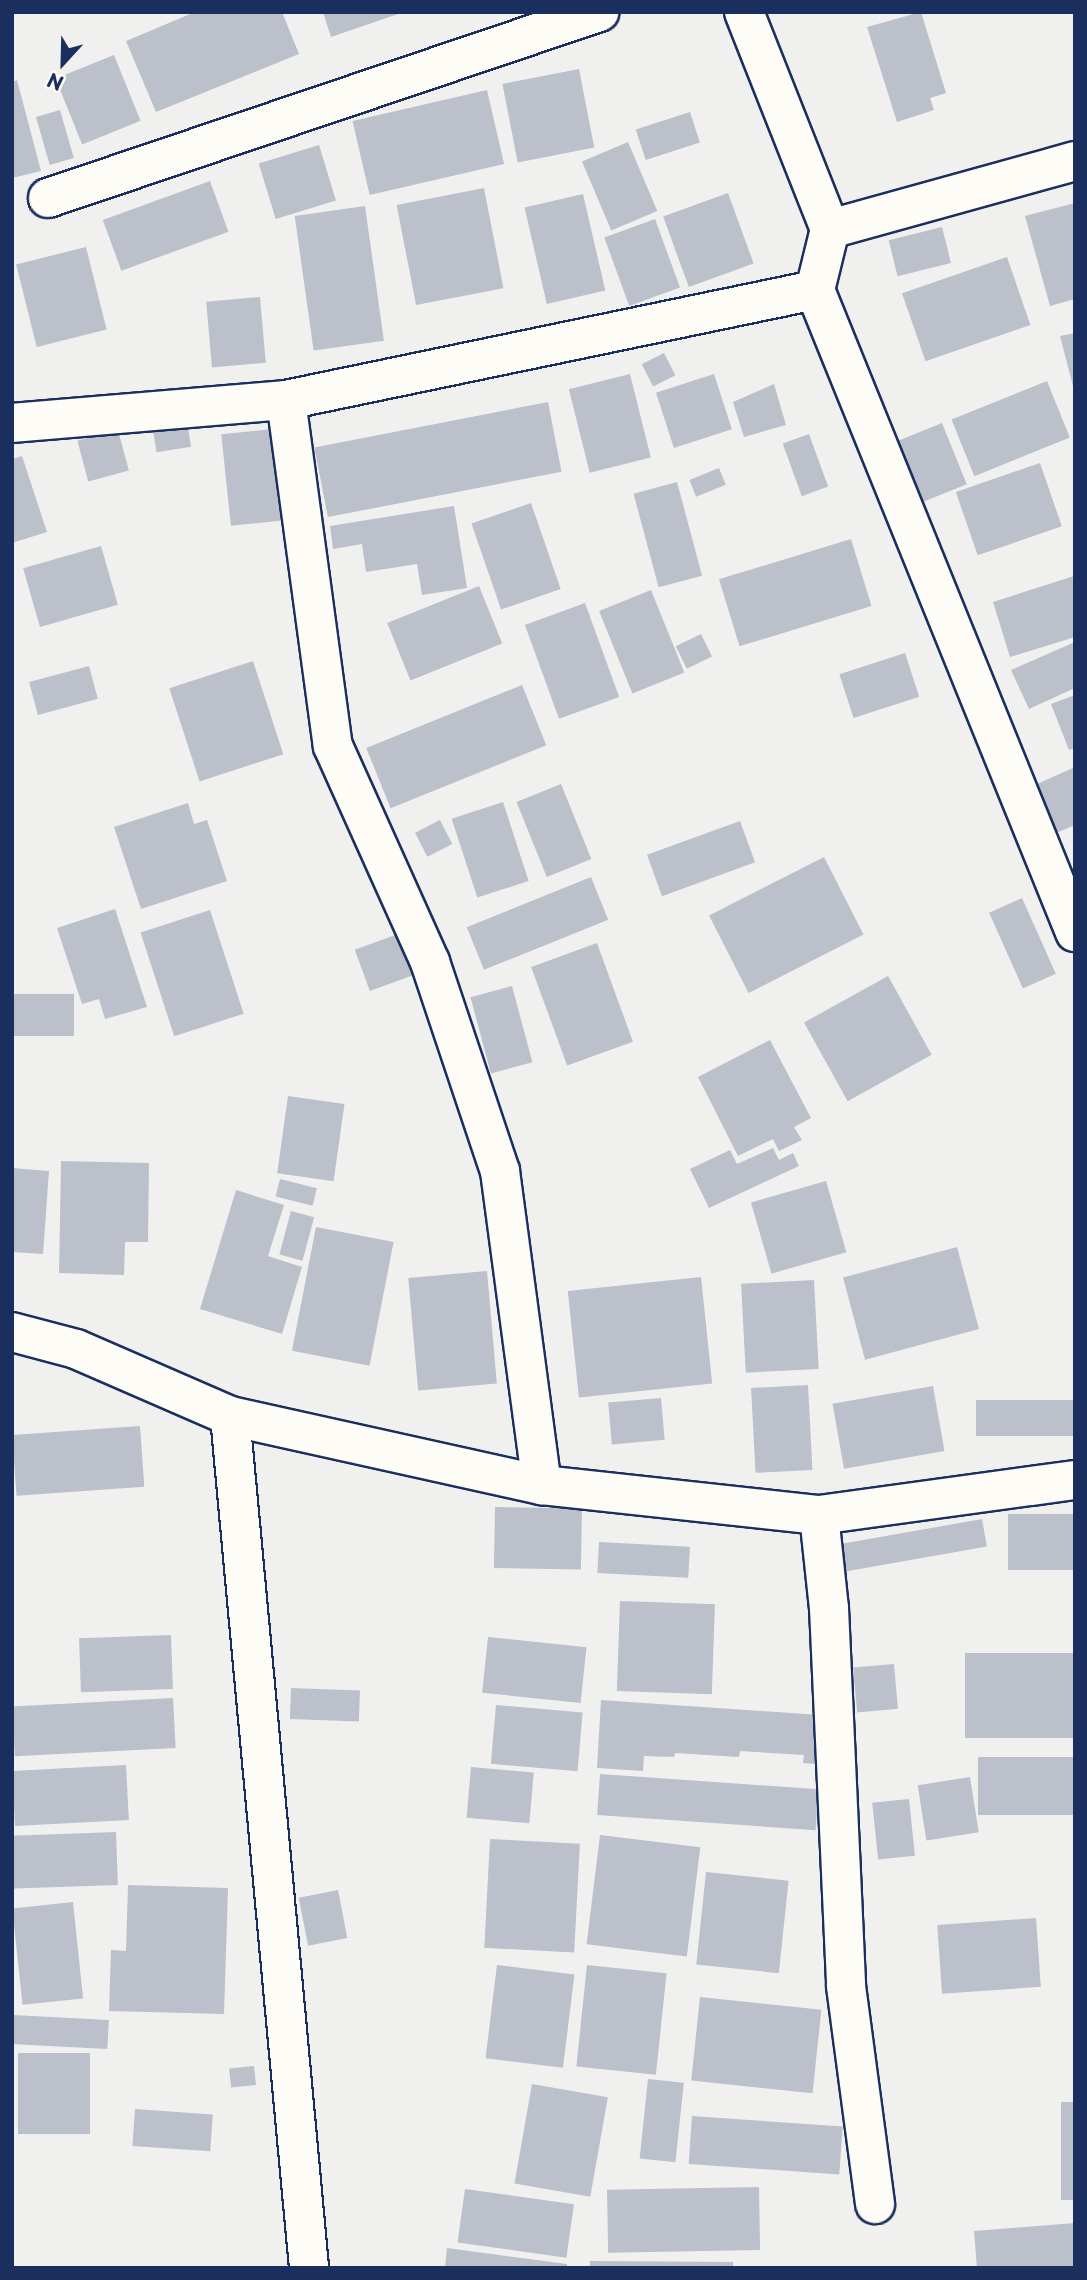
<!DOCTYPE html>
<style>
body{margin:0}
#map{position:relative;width:1087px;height:2280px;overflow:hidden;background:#f0f0ee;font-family:"Playpen Sans",sans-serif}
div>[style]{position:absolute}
.building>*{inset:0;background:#bbc0ca;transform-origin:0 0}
.roads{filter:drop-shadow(2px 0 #1b2f5e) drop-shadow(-2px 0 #1b2f5e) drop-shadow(0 2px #1b2f5e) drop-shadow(0 -2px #1b2f5e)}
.minor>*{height:38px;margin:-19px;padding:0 19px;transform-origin:19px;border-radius:19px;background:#fdfcf7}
span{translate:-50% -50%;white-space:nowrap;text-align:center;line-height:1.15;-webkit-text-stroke:6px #fdfcf7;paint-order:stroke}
.frame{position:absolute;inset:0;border:14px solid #1b2f5e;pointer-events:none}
.north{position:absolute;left:28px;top:28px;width:70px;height:70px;-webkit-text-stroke:5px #fdfcf7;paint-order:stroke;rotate:202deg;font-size:19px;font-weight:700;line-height:28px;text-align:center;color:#1b2f5e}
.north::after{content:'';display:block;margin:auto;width:24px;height:32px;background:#1b2f5e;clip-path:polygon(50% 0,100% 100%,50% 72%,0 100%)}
</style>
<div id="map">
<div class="building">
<i style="clip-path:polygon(195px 12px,282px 12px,299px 54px,156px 112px,126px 41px)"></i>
<i style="clip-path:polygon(323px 12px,401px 12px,401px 13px,331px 37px)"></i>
<i style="clip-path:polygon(921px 12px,946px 93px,930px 98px,934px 110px,897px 122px,867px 27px)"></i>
<i style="left:114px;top:55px;width:71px;height:63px;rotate:68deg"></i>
<i style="left:579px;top:69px;width:80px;height:78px;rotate:79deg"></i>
<i style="clip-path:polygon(17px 80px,41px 171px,12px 178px,12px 82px)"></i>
<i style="left:487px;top:90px;width:76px;height:138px;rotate:77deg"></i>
<i style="left:60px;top:110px;width:50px;height:25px;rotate:74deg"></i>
<i style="left:690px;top:112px;width:32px;height:57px;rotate:72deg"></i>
<i style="left:628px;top:142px;width:75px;height:50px;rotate:67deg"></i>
<i style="left:319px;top:145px;width:58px;height:63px;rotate:73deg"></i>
<i style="left:210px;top:181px;width:54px;height:114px;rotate:70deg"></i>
<i style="left:484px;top:188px;width:102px;height:89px;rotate:79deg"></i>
<i style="left:728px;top:193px;width:75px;height:69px;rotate:70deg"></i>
<i style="left:583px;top:194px;width:99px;height:60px;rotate:77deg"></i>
<i style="clip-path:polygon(1075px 203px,1075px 299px,1050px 306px,1025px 216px)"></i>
<i style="left:365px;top:206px;width:136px;height:71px;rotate:82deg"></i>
<i style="left:655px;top:219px;width:73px;height:54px;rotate:70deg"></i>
<i style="left:942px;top:227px;width:37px;height:55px;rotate:76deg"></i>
<i style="left:86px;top:247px;width:85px;height:72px;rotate:76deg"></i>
<i style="left:1007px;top:257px;width:72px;height:111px;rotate:71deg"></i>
<i style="left:260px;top:297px;width:66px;height:54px;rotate:85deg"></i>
<i style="clip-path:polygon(1075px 333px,1075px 390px,1074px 390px,1060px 336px)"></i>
<i style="left:664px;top:353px;width:25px;height:25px;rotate:63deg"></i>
<i style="left:630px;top:374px;width:86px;height:63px;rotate:76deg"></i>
<i style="left:714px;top:374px;width:58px;height:61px;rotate:72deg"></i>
<i style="left:1047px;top:381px;width:61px;height:103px;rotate:68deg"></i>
<i style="clip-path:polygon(774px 384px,786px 425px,744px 437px,733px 402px)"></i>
<i style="left:548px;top:402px;width:71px;height:238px;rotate:79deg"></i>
<i style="left:187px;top:421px;width:26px;height:35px;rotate:81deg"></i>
<i style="left:942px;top:423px;width:66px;height:48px;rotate:68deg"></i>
<i style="left:272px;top:429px;width:92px;height:51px;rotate:84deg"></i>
<i style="left:118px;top:430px;width:42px;height:42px;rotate:75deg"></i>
<i style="left:809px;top:434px;width:56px;height:28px;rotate:70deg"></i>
<i style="clip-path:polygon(22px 456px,47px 532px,12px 543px,12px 459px)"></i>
<i style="left:1040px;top:463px;width:67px;height:89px;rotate:71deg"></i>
<i style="left:719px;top:468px;width:18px;height:32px;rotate:68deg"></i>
<i style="left:677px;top:482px;width:97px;height:45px;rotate:75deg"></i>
<i style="left:531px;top:503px;width:91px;height:63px;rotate:71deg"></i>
<i style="clip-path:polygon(454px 506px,467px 588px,422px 595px,417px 564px,366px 572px,362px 544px,333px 549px,330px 526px)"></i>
<i style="left:851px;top:539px;width:70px;height:138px;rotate:73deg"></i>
<i style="left:101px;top:546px;width:61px;height:81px;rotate:74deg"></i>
<i style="clip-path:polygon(1074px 576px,1075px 637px,1010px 657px,993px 602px)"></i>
<i style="left:479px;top:586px;width:62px;height:99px;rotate:68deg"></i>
<i style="left:651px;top:590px;width:89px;height:56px;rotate:68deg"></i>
<i style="left:585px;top:603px;width:100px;height:64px;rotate:70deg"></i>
<i style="left:701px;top:634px;width:25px;height:28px;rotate:64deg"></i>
<i style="clip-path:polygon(1075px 642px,1075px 688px,1029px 709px,1011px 670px)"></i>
<i style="left:905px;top:653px;width:46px;height:69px;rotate:72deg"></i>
<i style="left:253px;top:661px;width:98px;height:88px;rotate:72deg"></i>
<i style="left:89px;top:666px;width:34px;height:62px;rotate:75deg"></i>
<i style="left:522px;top:685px;width:65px;height:168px;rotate:68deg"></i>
<i style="clip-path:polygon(1075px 695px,1075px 748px,1069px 750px,1051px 704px)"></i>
<i style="clip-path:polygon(1075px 767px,1075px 825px,1056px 833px,1035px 785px)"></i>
<i style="left:561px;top:784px;width:81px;height:48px;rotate:68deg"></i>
<i style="left:503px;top:802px;width:83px;height:54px;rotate:72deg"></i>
<i style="clip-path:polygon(188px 803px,194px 824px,207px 820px,227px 881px,141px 909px,114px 827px)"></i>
<i style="left:440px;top:820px;width:27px;height:28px;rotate:63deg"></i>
<i style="left:740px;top:821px;width:44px;height:99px;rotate:70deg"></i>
<i style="left:824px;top:857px;width:87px;height:129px;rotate:63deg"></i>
<i style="left:591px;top:877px;width:46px;height:134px;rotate:68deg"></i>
<i style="left:1022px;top:898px;width:83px;height:36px;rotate:66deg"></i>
<i style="clip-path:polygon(115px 909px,147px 1007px,105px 1019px,99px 999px,82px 1004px,57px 928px)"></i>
<i style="left:210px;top:910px;width:109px;height:73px;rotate:72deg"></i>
<i style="left:398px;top:934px;width:44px;height:46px;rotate:70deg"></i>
<i style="left:597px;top:943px;width:105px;height:70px;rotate:70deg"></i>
<i style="left:888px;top:976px;width:90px;height:96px;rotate:61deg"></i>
<i style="left:512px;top:986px;width:79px;height:43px;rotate:75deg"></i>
<i style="left:74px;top:994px;width:42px;height:62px;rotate:90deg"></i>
<i style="clip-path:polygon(770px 1040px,811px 1118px,794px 1127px,802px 1140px,779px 1151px,773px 1139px,738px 1156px,698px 1077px)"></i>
<i style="left:288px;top:1096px;width:57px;height:78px;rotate:8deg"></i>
<i style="clip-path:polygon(773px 1148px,779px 1160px,793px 1153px,799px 1166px,709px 1208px,690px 1169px,730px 1150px,737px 1164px)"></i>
<i style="clip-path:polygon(61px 1161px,149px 1163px,148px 1242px,125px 1242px,124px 1275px,59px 1273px)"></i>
<i style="clip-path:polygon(12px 1168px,49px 1171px,43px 1254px,12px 1252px)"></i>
<i style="left:280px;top:1179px;width:38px;height:18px;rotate:14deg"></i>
<i style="left:826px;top:1181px;width:74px;height:78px;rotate:74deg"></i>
<i style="clip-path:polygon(236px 1190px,284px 1205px,268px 1256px,302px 1267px,282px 1334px,200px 1309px)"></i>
<i style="left:291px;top:1211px;width:24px;height:45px;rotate:15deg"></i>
<i style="left:316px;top:1227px;width:79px;height:126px;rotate:11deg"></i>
<i style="left:957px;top:1247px;width:85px;height:118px;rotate:75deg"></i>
<i style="left:487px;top:1271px;width:113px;height:79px;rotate:85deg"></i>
<i style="left:701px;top:1277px;width:107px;height:134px;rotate:84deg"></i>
<i style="left:814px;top:1280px;width:89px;height:73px;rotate:87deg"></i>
<i style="left:808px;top:1385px;width:85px;height:57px;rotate:87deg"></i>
<i style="left:933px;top:1386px;width:66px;height:102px;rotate:80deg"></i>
<i style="left:661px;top:1398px;width:42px;height:53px;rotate:85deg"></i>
<i style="left:1075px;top:1400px;width:36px;height:99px;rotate:90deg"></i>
<i style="left:140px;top:1426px;width:61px;height:128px;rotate:86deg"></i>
<i style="left:495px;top:1507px;width:87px;height:61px;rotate:1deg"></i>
<i style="left:1075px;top:1514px;width:56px;height:67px;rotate:90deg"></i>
<i style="left:982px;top:1519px;width:28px;height:145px;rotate:80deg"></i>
<i style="left:599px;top:1542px;width:91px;height:31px;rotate:3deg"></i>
<i style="left:620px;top:1601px;width:95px;height:90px;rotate:2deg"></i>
<i style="left:171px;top:1635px;width:54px;height:92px;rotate:88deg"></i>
<i style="left:488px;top:1637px;width:99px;height:56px;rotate:6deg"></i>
<i style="left:1075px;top:1653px;width:85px;height:110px;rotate:90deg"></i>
<i style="left:894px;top:1664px;width:45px;height:41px;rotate:85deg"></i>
<i style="left:291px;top:1688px;width:69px;height:31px;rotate:2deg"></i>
<i style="left:173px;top:1698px;width:50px;height:161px;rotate:87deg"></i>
<i style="clip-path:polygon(601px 1700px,820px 1715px,816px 1764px,803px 1763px,804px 1755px,740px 1751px,739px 1757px,675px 1753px,674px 1757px,644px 1756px,643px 1771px,597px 1768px)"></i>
<i style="left:496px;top:1705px;width:87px;height:59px;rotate:5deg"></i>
<i style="left:1075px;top:1757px;width:58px;height:97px;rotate:90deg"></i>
<i style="left:126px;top:1765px;width:55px;height:114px;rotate:87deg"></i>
<i style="left:471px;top:1767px;width:63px;height:51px;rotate:5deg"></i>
<i style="left:600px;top:1774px;width:219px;height:41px;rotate:4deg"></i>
<i style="left:970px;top:1777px;width:56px;height:53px;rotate:81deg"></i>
<i style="left:909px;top:1799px;width:57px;height:37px;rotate:84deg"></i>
<i style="left:116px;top:1832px;width:53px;height:104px;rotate:88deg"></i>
<i style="left:600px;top:1835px;width:101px;height:110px;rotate:7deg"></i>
<i style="left:490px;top:1839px;width:90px;height:109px;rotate:3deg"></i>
<i style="left:706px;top:1872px;width:83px;height:93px;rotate:6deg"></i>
<i style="clip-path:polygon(128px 1885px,228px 1888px,224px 2014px,109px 2011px,111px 1950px,126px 1951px)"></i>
<i style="left:338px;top:1890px;width:49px;height:40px;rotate:79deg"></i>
<i style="left:73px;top:1902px;width:97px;height:61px;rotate:84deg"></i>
<i style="left:1036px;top:1918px;width:69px;height:99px;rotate:86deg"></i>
<i style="left:497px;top:1965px;width:78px;height:94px;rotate:7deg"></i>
<i style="left:587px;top:1965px;width:80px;height:102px;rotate:6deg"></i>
<i style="left:700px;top:1997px;width:122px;height:84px;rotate:6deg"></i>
<i style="left:12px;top:2015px;width:97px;height:29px;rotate:3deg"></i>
<i style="left:90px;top:2053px;width:81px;height:72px;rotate:90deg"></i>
<i style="left:254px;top:2066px;width:19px;height:25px;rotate:84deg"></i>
<i style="left:648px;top:2079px;width:36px;height:80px;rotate:6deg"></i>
<i style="left:532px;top:2084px;width:77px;height:101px;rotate:10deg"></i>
<i style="left:1061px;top:2102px;width:14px;height:98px"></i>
<i style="left:135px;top:2109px;width:78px;height:37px;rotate:4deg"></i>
<i style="left:692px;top:2116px;width:151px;height:48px;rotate:4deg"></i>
<i style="left:759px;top:2187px;width:63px;height:152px;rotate:89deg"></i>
<i style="left:465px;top:2189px;width:110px;height:54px;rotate:8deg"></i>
<i style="clip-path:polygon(1075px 2223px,1075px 2268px,977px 2268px,974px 2231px)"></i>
<i style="clip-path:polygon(447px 2248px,567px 2264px,567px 2268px,445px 2268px)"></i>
<i style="clip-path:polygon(590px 2261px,733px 2262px,733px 2268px,590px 2268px)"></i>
</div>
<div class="roads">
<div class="minor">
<i style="left:744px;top:12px;width:233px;rotate:68.4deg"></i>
<i style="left:830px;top:229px;width:63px;rotate:103.8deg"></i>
<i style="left:815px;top:290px;width:693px;rotate:67.95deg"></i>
<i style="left:48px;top:198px;width:582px;rotate:-18.65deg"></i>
<i style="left:830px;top:229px;width:254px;rotate:-15.5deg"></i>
<i style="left:286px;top:400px;width:349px;rotate:82.3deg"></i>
<i style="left:333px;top:746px;width:237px;rotate:65.8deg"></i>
<i style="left:430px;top:962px;width:220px;rotate:71.5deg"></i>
<i style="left:500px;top:1171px;width:317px;rotate:82.4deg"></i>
<i style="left:12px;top:423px;width:275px;rotate:-4.8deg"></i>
<i style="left:286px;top:400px;width:540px;rotate:-11.75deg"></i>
<i style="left:12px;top:1332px;width:66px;rotate:14.9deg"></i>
<i style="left:76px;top:1349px;width:168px;rotate:23.5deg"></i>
<i style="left:230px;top:1416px;width:320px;rotate:12.5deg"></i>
<i style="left:542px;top:1485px;width:279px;rotate:6.2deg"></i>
<i style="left:819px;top:1515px;width:258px;rotate:-7.8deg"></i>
<i style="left:230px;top:1416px;width:856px;rotate:84.7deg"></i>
<i style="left:819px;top:1515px;width:94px;rotate:83.9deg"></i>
<i style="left:829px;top:1608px;width:378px;rotate:87.4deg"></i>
<i style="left:846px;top:1986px;width:220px;rotate:82.4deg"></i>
</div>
</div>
<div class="frame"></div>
<div class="north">N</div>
</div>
